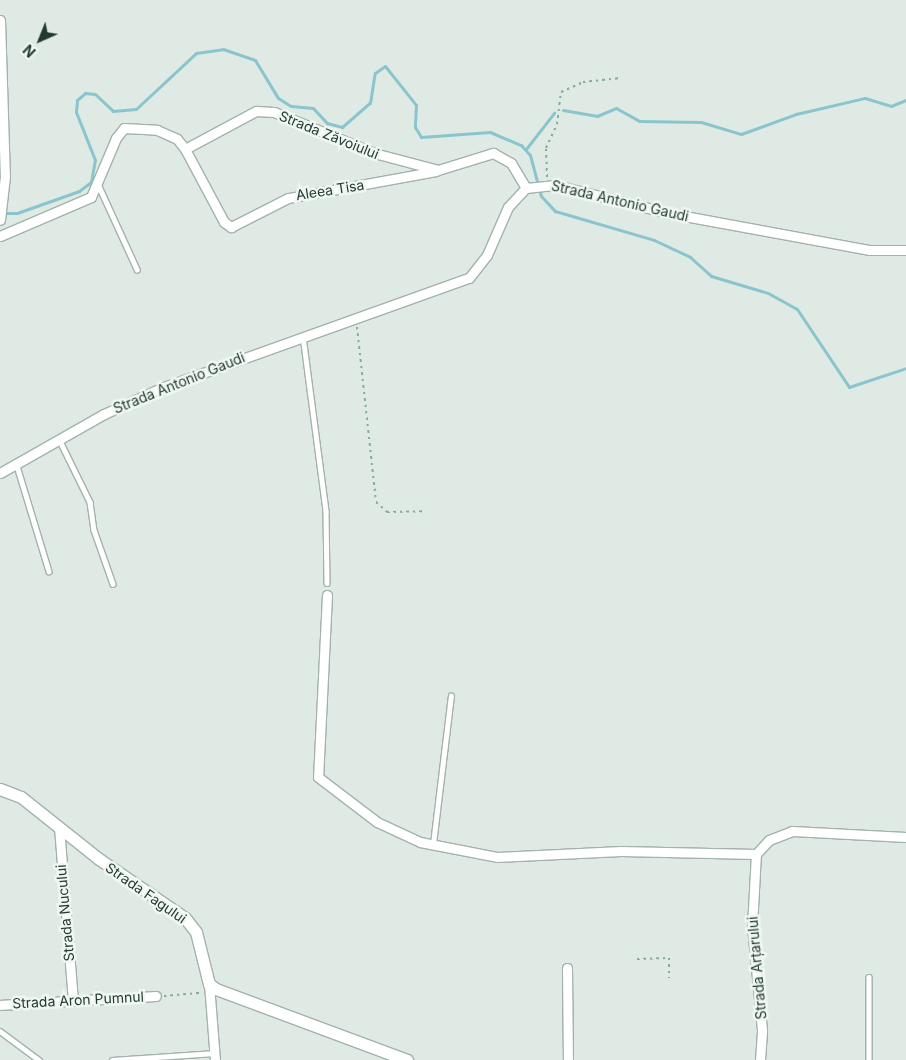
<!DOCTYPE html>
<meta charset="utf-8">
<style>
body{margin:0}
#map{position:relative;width:906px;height:1060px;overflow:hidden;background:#e0eae5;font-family:Inter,sans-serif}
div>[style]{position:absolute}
.stream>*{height:3px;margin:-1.5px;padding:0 1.5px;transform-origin:1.5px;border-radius:1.5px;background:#8ac5cd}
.path>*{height:2px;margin-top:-1px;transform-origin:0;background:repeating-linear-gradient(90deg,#82ac9e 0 2.5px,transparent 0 6.5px)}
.roads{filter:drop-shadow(1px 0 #a3b2ac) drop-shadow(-1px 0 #a3b2ac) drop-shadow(0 1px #a3b2ac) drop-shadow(0 -1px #a3b2ac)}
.service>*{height:4.5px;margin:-2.25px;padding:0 2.25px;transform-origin:2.25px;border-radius:2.25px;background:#fff}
.minor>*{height:9px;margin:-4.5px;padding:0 4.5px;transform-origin:4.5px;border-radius:4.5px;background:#fff}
.tertiary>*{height:11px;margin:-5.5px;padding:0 5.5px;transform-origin:5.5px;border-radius:5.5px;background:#fff}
span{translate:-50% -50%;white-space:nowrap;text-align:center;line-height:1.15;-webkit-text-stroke:5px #f0f7f3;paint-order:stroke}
.street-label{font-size:14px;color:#223a32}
.north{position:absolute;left:15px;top:15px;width:50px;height:50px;-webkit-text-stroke:4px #f0f7f3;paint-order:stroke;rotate:224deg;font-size:14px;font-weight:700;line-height:20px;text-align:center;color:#223a32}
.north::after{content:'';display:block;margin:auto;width:18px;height:22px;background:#223a32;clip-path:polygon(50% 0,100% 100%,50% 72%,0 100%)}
</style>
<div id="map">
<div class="stream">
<i style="left:563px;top:110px;width:35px;rotate:10deg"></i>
<i style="left:597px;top:116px;width:21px;rotate:-23deg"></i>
<i style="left:616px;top:108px;width:26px;rotate:29deg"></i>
<i style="left:639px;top:121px;width:62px;rotate:0.9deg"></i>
<i style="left:701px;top:122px;width:42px;rotate:16.7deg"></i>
<i style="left:741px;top:134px;width:59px;rotate:-20deg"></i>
<i style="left:796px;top:114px;width:71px;rotate:-13.1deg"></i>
<i style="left:865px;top:98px;width:27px;rotate:17deg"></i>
<i style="left:891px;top:106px;width:16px;rotate:-22deg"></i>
<i style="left:526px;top:149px;width:46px;rotate:-52.1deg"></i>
<i style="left:3px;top:213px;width:14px"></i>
<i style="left:17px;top:213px;width:66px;rotate:-19.5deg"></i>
<i style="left:79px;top:191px;width:15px;rotate:-37deg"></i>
<i style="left:91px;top:182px;width:22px;rotate:-80deg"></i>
<i style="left:95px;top:160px;width:52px;rotate:-111.6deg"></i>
<i style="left:76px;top:112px;width:12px;rotate:-85deg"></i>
<i style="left:77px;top:100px;width:11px;rotate:-41deg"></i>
<i style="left:85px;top:93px;width:10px;rotate:6deg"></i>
<i style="left:95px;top:94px;width:25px;rotate:43deg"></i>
<i style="left:113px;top:111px;width:23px;rotate:-5deg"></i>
<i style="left:136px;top:109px;width:82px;rotate:-43deg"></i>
<i style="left:196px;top:53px;width:27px;rotate:-8deg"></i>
<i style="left:223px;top:49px;width:34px;rotate:19deg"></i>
<i style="left:255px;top:60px;width:44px;rotate:58.8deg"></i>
<i style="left:278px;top:98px;width:15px;rotate:32deg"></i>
<i style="left:291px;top:106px;width:22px;rotate:5deg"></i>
<i style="left:313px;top:108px;width:21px;rotate:47deg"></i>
<i style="left:327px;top:123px;width:16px;rotate:15deg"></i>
<i style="left:342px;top:127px;width:37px;rotate:-41deg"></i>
<i style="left:370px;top:103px;width:30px;rotate:-81deg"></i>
<i style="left:375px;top:73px;width:12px;rotate:-35deg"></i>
<i style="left:385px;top:66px;width:50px;rotate:51.5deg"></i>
<i style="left:416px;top:105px;width:22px;rotate:93deg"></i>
<i style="left:415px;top:127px;width:12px;rotate:59deg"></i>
<i style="left:421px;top:137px;width:69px;rotate:-4.1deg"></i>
<i style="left:490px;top:132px;width:34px;rotate:23deg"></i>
<i style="left:521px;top:145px;width:13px;rotate:48deg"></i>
<i style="left:530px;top:155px;width:42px;rotate:75deg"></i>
<i style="left:541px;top:196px;width:21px;rotate:47deg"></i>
<i style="left:555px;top:211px;width:103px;rotate:16.3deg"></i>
<i style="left:654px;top:240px;width:40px;rotate:25deg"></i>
<i style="left:690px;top:257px;width:28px;rotate:42deg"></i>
<i style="left:711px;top:276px;width:59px;rotate:16.6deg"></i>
<i style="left:768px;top:293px;width:33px;rotate:29deg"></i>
<i style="left:797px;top:309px;width:94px;rotate:56.3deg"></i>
<i style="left:849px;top:387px;width:60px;rotate:-18.4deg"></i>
</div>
<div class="path">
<i style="left:547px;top:177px;width:29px;rotate:-92deg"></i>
<i style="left:546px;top:148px;width:26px;rotate:-65deg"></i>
<i style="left:557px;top:124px;width:32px;rotate:-83deg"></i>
<i style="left:561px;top:92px;width:24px;rotate:-24deg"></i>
<i style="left:583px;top:82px;width:38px;rotate:-6deg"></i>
<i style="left:357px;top:327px;width:176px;rotate:83.8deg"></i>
<i style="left:376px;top:502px;width:15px;rotate:42deg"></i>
<i style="left:387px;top:512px;width:39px;rotate:-1deg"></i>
<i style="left:637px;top:959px;width:32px;rotate:-2deg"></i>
<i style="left:669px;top:958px;width:20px;rotate:90deg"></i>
<i style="left:164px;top:996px;width:37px;rotate:-5deg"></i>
</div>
<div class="roads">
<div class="service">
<i style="left:98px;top:184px;width:94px;rotate:65.4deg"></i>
<i style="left:303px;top:336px;width:177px;rotate:82.5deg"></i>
<i style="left:326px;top:511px;width:72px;rotate:89.2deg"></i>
<i style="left:60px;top:441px;width:68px;rotate:63.8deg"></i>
<i style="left:90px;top:502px;width:28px;rotate:82deg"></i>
<i style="left:94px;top:530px;width:57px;rotate:70.6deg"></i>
<i style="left:17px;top:466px;width:110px;rotate:73.1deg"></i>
<i style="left:433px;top:844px;width:149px;rotate:-83.1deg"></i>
<i style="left:869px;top:977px;width:83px;rotate:90deg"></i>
<i style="left:0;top:1031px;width:49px;rotate:36.6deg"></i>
<i style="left:112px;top:1060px;width:103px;rotate:-3.9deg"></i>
</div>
<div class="minor">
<i style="left:0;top:20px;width:156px;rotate:88.2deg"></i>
<i style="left:5px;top:176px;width:44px;rotate:96.5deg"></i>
<i style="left:185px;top:149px;width:83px;rotate:61.9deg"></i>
<i style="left:224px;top:222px;width:9px;rotate:36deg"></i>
<i style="left:231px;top:227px;width:64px;rotate:-27deg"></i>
<i style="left:288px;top:198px;width:150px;rotate:-10.3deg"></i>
<i style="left:0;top:236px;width:99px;rotate:-23.2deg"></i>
<i style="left:91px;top:197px;width:64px;rotate:-67deg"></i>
<i style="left:116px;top:138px;width:13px;rotate:-51deg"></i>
<i style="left:124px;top:128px;width:33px;rotate:3deg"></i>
<i style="left:157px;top:130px;width:22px;rotate:24deg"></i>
<i style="left:177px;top:139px;width:13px;rotate:51deg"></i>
<i style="left:185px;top:149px;width:81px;rotate:-28.2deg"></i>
<i style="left:256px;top:111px;width:18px;rotate:3deg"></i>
<i style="left:274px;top:112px;width:108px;rotate:22.3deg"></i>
<i style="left:374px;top:153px;width:66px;rotate:14.9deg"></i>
<i style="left:438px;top:170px;width:58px;rotate:-17.2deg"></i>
<i style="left:493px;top:153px;width:21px;rotate:29deg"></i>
<i style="left:511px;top:163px;width:29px;rotate:59deg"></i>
<i style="left:0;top:473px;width:120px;rotate:-29.6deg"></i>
<i style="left:104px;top:414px;width:63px;rotate:-24.5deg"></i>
<i style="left:161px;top:388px;width:327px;rotate:-19.7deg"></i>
<i style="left:469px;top:278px;width:29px;rotate:-52deg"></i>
<i style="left:487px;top:255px;width:52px;rotate:-66.4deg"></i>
<i style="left:508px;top:207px;width:26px;rotate:-47deg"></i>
<i style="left:526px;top:188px;width:30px;rotate:-6deg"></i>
<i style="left:556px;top:185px;width:115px;rotate:14deg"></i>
<i style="left:668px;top:213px;width:204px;rotate:10.4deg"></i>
<i style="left:869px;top:250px;width:37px"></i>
<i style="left:327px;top:595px;width:182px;rotate:92.8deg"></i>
<i style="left:318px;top:777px;width:74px;rotate:37.3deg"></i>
<i style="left:377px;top:822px;width:47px;rotate:24.9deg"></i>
<i style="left:420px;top:842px;width:78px;rotate:11deg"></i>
<i style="left:497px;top:857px;width:124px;rotate:-2.8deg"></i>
<i style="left:621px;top:851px;width:135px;rotate:1.3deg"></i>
<i style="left:59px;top:827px;width:174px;rotate:85.4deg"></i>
<i style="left:567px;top:968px;width:92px;rotate:89.4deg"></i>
<i style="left:209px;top:984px;width:76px;rotate:85.5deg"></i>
<i style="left:0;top:1005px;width:156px;rotate:-3.3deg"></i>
<i style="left:760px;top:1060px;width:30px;rotate:-86deg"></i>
<i style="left:762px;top:1030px;width:103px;rotate:-95.5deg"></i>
<i style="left:752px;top:927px;width:73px;rotate:-86.9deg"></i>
<i style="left:756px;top:854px;width:19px;rotate:-47deg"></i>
<i style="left:769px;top:840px;width:25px;rotate:-21deg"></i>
<i style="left:792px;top:831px;width:114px;rotate:3deg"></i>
</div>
<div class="tertiary">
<i style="left:0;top:789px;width:22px;rotate:21deg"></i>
<i style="left:21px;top:797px;width:100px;rotate:38.5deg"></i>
<i style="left:99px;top:859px;width:104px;rotate:34.5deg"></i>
<i style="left:185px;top:918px;width:18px;rotate:52deg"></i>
<i style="left:196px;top:932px;width:54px;rotate:76deg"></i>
<i style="left:209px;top:984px;width:9px;rotate:36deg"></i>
<i style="left:216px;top:989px;width:204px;rotate:20.4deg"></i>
</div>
</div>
<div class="street-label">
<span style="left:329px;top:135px;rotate:22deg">Strada Zăvoiului</span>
<span style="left:330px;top:190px;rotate:-9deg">Aleea Tisa</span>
<span style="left:620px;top:201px;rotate:13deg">Strada Antonio Gaudi</span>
<span style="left:179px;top:383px;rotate:-22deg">Strada Antonio Gaudi</span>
<span style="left:146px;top:893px;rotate:35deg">Strada Fagului</span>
<span style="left:65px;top:913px;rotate:-95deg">Strada Nucului</span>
<span style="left:757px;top:968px;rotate:-95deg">Strada Arțarului</span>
<span style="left:78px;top:1000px;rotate:-3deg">Strada Aron Pumnul</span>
</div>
<div class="north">N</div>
</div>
